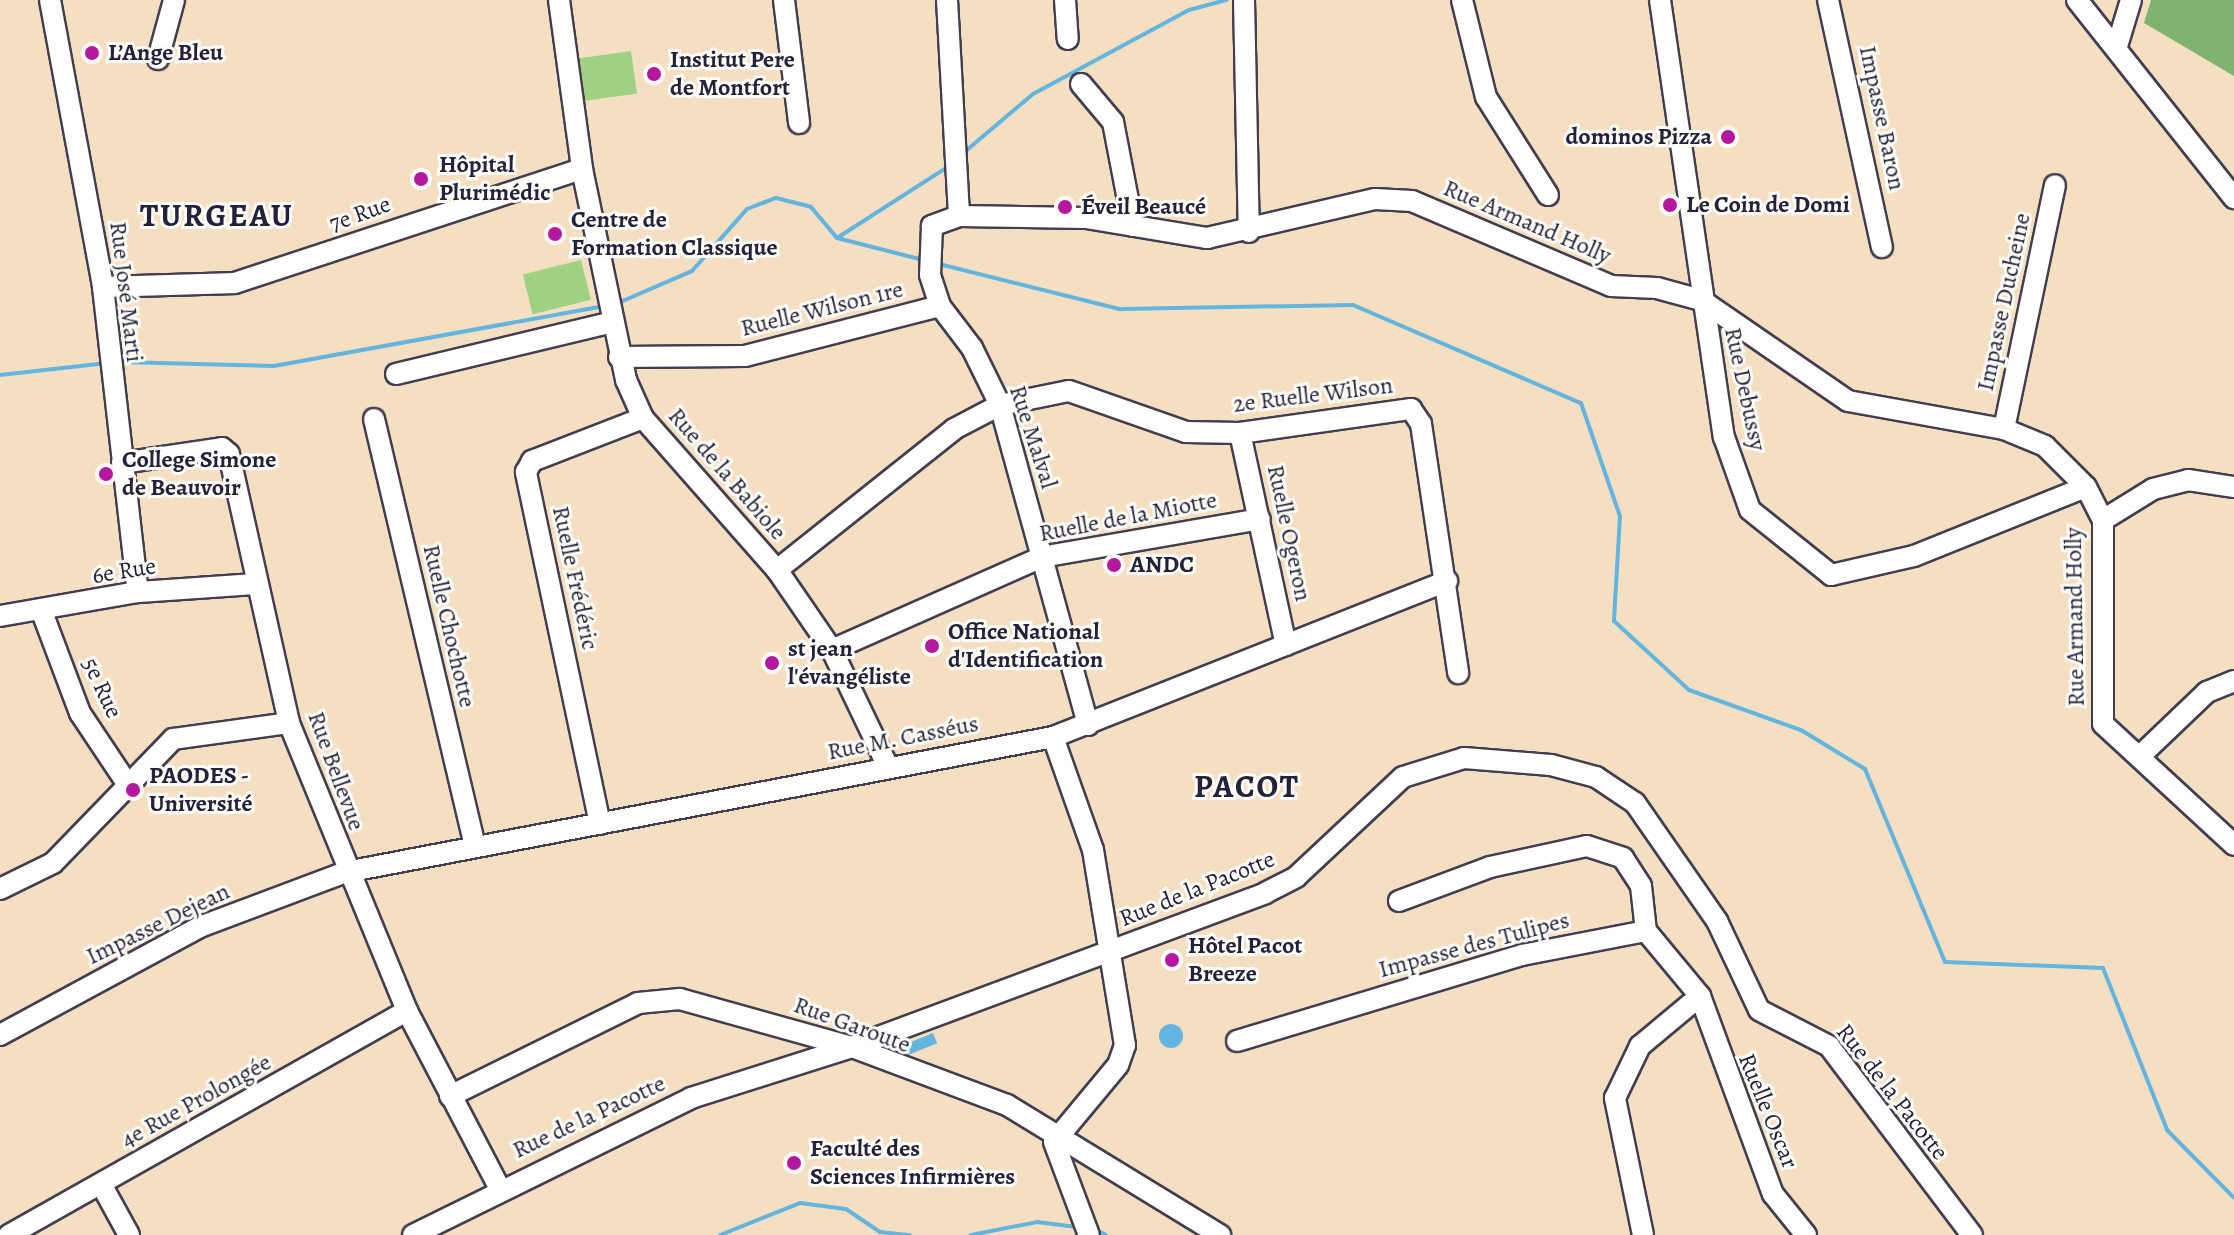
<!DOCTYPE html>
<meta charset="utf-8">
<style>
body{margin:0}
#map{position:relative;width:2234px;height:1235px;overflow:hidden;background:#f4dfc3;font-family:Alegreya,serif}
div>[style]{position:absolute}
.green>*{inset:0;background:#9ed282;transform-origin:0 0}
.forest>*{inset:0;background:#7eb470}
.water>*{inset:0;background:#63b4de;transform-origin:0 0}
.round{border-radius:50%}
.stream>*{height:4px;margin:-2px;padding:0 2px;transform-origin:2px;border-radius:2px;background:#63b4de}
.roads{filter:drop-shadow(2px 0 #423e4f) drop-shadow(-2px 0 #423e4f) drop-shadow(0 2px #423e4f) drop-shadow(0 -2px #423e4f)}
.minor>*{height:20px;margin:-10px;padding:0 10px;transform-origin:10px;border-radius:10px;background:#fff}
.dots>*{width:22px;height:22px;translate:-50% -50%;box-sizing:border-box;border:4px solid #fdfcf7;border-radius:50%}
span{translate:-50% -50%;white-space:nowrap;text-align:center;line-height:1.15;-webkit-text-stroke:6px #fdfcf7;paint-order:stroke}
.poi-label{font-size:24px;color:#22223b;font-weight:700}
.left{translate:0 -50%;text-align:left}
.right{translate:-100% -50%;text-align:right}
.street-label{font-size:24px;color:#22223b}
.district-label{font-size:32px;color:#22223b;font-weight:700;letter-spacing:2px}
</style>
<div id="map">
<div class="green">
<i style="left:631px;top:51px;width:43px;height:57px;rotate:82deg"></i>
<i style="left:581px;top:260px;width:41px;height:60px;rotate:76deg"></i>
</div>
<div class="forest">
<i style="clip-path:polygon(2151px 0,2234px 0,2234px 76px,2144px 23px)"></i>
</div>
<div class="water">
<i class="round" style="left:1159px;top:1024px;width:24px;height:24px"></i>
<i style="left:933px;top:1033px;width:11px;height:44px;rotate:68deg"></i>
</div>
<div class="stream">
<i style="left:961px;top:155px;width:94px;rotate:-40.3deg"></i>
<i style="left:1033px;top:94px;width:177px;rotate:-28.3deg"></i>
<i style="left:1189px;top:10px;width:39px;rotate:-15deg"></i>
<i style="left:837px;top:238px;width:89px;rotate:14.3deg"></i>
<i style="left:837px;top:238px;width:133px;rotate:-32.7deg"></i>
<i style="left:935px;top:263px;width:191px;rotate:14deg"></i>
<i style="left:1120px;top:309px;width:233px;rotate:-1deg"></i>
<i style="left:1353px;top:305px;width:248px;rotate:23.3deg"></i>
<i style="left:1581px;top:403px;width:120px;rotate:71deg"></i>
<i style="left:1620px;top:516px;width:105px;rotate:93.3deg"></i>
<i style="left:1614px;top:621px;width:102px;rotate:42.6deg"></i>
<i style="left:1689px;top:690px;width:119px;rotate:19.7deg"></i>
<i style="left:1801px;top:730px;width:75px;rotate:31.4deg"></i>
<i style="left:1865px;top:769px;width:209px;rotate:67.5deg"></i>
<i style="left:1945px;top:962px;width:158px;rotate:2.2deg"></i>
<i style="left:2103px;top:968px;width:174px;rotate:68.4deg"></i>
<i style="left:2167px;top:1130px;width:95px;rotate:45.4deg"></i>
<i style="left:618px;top:303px;width:81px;rotate:-23.4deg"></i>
<i style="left:692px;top:271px;width:83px;rotate:-48.4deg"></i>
<i style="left:747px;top:209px;width:31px;rotate:-21deg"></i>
<i style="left:776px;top:198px;width:36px;rotate:14deg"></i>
<i style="left:811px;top:207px;width:40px;rotate:50deg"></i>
<i style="left:120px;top:362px;width:154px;rotate:1.5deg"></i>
<i style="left:274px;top:366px;width:336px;rotate:-10.3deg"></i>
<i style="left:0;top:375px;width:108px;rotate:-6.4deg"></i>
<i style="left:1094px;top:1229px;width:13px;rotate:27deg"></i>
<i style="left:720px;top:1235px;width:86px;rotate:-21.8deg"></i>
<i style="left:800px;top:1203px;width:46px;rotate:7.4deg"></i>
<i style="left:846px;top:1209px;width:41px;rotate:34.1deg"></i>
<i style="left:880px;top:1232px;width:30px;rotate:6deg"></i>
<i style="left:971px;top:1235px;width:67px;rotate:-11.1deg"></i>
<i style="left:1037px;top:1222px;width:40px;rotate:7.1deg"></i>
</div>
<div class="roads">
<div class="minor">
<i style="left:50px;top:0;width:292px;rotate:79.5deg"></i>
<i style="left:103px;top:287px;width:307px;rotate:83.5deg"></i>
<i style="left:559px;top:0;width:171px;rotate:82.2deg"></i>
<i style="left:582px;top:169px;width:216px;rotate:78.2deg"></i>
<i style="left:626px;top:380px;width:42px;rotate:65.9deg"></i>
<i style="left:643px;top:418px;width:203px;rotate:48.6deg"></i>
<i style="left:777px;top:570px;width:97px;rotate:55.5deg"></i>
<i style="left:832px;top:650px;width:130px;rotate:64.4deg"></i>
<i style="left:784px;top:0;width:124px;rotate:83deg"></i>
<i style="left:947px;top:0;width:216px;rotate:86.8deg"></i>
<i style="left:959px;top:216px;width:29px;rotate:160deg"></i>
<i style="left:932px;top:226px;width:49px;rotate:92.3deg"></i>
<i style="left:930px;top:275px;width:33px;rotate:72deg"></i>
<i style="left:940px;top:306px;width:53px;rotate:52.7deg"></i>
<i style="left:972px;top:348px;width:64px;rotate:63.8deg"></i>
<i style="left:1000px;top:405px;width:332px;rotate:74.6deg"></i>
<i style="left:1065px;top:0;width:39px;rotate:86deg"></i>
<i style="left:1244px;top:0;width:232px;rotate:88.8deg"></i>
<i style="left:1462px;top:0;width:100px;rotate:76.1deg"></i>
<i style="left:1486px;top:97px;width:116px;rotate:57.7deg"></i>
<i style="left:1660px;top:0;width:442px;rotate:81.7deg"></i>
<i style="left:1724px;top:437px;width:77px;rotate:70.4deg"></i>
<i style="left:1750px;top:510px;width:104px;rotate:38.7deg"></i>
<i style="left:1831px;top:575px;width:85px;rotate:-12.9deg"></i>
<i style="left:1914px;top:556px;width:185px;rotate:-21.9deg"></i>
<i style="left:1828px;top:0;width:253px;rotate:77.7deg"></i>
<i style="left:2077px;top:0;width:253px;rotate:51.6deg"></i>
<i style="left:2117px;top:46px;width:48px;rotate:-73.1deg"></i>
<i style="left:158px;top:59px;width:61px;rotate:-74.8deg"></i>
<i style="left:1081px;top:84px;width:50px;rotate:49.9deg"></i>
<i style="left:1113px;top:122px;width:106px;rotate:79.1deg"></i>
<i style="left:959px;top:216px;width:127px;rotate:0.9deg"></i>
<i style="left:1086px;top:218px;width:123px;rotate:9.4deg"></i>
<i style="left:1207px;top:238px;width:172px;rotate:-13.1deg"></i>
<i style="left:1375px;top:199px;width:37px;rotate:3deg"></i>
<i style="left:1412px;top:201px;width:216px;rotate:23.1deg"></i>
<i style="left:1611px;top:286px;width:46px;rotate:2.5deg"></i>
<i style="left:1657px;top:288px;width:46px;rotate:15.3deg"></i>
<i style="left:1701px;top:300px;width:178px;rotate:34.5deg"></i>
<i style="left:1848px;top:401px;width:158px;rotate:10.2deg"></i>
<i style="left:2004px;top:429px;width:44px;rotate:22.5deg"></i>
<i style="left:2045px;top:446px;width:58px;rotate:45deg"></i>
<i style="left:2086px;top:487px;width:37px;rotate:63deg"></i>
<i style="left:2103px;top:520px;width:204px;rotate:90deg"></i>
<i style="left:2103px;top:724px;width:178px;rotate:42.7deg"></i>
<i style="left:103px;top:287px;width:132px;rotate:-1.7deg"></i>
<i style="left:235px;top:283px;width:365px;rotate:-18.2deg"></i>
<i style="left:619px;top:357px;width:126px;rotate:-0.5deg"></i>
<i style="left:745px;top:356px;width:201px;rotate:-14.4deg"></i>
<i style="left:396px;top:374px;width:223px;rotate:-13.5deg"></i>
<i style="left:374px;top:419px;width:439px;rotate:76.7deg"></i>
<i style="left:2004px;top:429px;width:249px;rotate:-78.2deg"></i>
<i style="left:1240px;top:433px;width:217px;rotate:77.8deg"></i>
<i style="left:122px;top:463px;width:101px;rotate:-8.5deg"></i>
<i style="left:222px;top:448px;width:9px;rotate:41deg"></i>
<i style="left:229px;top:454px;width:276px;rotate:77.4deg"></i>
<i style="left:289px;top:723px;width:311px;rotate:67.7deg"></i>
<i style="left:407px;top:1011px;width:199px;rotate:62.4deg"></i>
<i style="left:2103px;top:520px;width:59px;rotate:-31.8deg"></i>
<i style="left:2153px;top:489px;width:36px;rotate:-14deg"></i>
<i style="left:2188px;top:480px;width:47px;rotate:8.7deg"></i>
<i style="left:777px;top:570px;width:226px;rotate:-38.5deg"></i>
<i style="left:954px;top:429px;width:52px;rotate:-27.6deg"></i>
<i style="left:1000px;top:405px;width:70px;rotate:-11.5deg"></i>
<i style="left:1069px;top:391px;width:124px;rotate:19.3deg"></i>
<i style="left:1186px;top:432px;width:54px;rotate:1.1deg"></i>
<i style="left:1240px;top:433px;width:173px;rotate:-8deg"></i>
<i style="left:1411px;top:409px;width:18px;rotate:56deg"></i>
<i style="left:1421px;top:424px;width:252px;rotate:81.5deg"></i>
<i style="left:42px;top:612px;width:108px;rotate:69.4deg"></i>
<i style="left:80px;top:713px;width:83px;rotate:56.3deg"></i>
<i style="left:0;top:616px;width:140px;rotate:-9.9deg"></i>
<i style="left:138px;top:592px;width:118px;rotate:-3.9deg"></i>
<i style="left:832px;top:650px;width:230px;rotate:-23.9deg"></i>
<i style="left:1042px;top:557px;width:221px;rotate:-9.9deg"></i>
<i style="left:1053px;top:737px;width:120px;rotate:70.5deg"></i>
<i style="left:1093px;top:850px;width:198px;rotate:80.7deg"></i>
<i style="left:1125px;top:1045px;width:21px;rotate:109deg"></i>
<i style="left:1118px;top:1065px;width:100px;rotate:129.7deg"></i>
<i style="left:1054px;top:1142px;width:99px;rotate:69.4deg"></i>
<i style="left:2140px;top:756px;width:93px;rotate:-43.7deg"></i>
<i style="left:2207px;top:692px;width:29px;rotate:-22deg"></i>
<i style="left:600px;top:824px;width:360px;rotate:-101.9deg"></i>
<i style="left:526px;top:472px;width:13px;rotate:-61deg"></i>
<i style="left:532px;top:461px;width:119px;rotate:-21.2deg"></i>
<i style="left:0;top:889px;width:59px;rotate:-26.1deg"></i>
<i style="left:53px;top:863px;width:173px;rotate:-45.9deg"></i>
<i style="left:173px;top:739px;width:117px;rotate:-7.9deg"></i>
<i style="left:1399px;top:901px;width:97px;rotate:-20.5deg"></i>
<i style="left:1490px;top:867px;width:99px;rotate:-12.2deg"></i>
<i style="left:1587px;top:846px;width:38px;rotate:18deg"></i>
<i style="left:1623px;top:858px;width:33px;rotate:57deg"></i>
<i style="left:1641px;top:886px;width:45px;rotate:83.7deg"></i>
<i style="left:0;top:1035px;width:230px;rotate:-28.4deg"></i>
<i style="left:202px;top:926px;width:154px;rotate:-20.6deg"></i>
<i style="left:346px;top:872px;width:720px;rotate:-10.81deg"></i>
<i style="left:1053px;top:737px;width:424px;rotate:-21.6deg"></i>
<i style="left:1237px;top:1041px;width:298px;rotate:-16.8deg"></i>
<i style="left:1522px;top:955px;width:126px;rotate:-11deg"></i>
<i style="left:1646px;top:931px;width:85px;rotate:50.3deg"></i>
<i style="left:1700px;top:996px;width:211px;rotate:69.8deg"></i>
<i style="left:1773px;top:1194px;width:53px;rotate:51.2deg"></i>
<i style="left:450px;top:1096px;width:210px;rotate:-26.3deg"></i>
<i style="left:638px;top:1003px;width:42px;rotate:-5.4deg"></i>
<i style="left:680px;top:999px;width:179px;rotate:15.6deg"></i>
<i style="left:852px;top:1047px;width:165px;rotate:20.5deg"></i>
<i style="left:1007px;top:1105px;width:250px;rotate:31.4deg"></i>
<i style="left:101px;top:1184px;width:58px;rotate:61.2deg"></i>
<i style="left:9px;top:1235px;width:457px;rotate:-29.4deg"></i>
<i style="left:413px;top:1235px;width:310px;rotate:-26.2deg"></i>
<i style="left:691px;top:1098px;width:169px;rotate:-17.6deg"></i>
<i style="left:852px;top:1047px;width:441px;rotate:-20.4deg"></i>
<i style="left:1265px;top:893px;width:35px;rotate:-27deg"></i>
<i style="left:1296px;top:877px;width:146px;rotate:-43.1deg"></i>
<i style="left:1403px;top:777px;width:64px;rotate:-17.3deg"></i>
<i style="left:1464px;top:758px;width:87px;rotate:4.6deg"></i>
<i style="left:1551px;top:765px;width:47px;rotate:14.9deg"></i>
<i style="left:1596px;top:777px;width:47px;rotate:33.7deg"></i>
<i style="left:1635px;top:803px;width:144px;rotate:55.2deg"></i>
<i style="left:1717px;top:921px;width:98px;rotate:64.7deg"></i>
<i style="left:1759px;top:1010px;width:79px;rotate:27.2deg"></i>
<i style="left:1829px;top:1046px;width:237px;rotate:52.9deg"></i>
<i style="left:1643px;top:1235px;width:140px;rotate:-101.6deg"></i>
<i style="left:1615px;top:1098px;width:58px;rotate:-64.3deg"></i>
<i style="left:1640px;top:1046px;width:78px;rotate:-39.8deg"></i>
</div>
</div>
<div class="dots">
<i style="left:92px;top:53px;background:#b5179e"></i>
<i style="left:654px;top:74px;background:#b5179e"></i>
<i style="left:1728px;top:137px;background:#b5179e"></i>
<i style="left:421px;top:179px;background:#b5179e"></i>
<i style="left:1670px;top:205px;background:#b5179e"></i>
<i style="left:1065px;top:207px;background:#b5179e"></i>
<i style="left:555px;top:234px;background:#b5179e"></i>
<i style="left:106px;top:474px;background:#b5179e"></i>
<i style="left:1114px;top:565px;background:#b5179e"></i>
<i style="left:932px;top:646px;background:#b5179e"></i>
<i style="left:772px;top:663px;background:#b5179e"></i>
<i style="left:133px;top:790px;background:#b5179e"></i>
<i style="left:1172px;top:960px;background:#b5179e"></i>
<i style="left:794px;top:1163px;background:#b5179e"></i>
</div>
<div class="poi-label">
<span class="left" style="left:108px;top:53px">L’Ange Bleu</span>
<span class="left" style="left:670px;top:74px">Institut Pere<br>de Montfort</span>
<span class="right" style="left:1712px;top:137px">dominos Pizza</span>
<span class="left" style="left:439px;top:179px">Hôpital<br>Plurimédic</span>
<span class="left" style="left:1686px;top:205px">Le Coin de Domi</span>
<span class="left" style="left:1081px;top:207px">Éveil Beaucé</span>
<span class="left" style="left:571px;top:234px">Centre de<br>Formation Classique</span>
<span class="left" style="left:122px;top:474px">College Simone<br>de Beauvoir</span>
<span class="left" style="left:1130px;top:565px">ANDC</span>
<span class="left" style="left:948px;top:646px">Office National<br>d'Identification</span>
<span class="left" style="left:788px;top:663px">st jean<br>l'évangéliste</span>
<span class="left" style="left:149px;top:790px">PAODES -<br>Université</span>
<span class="left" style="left:1188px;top:960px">Hôtel Pacot<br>Breeze</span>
<span class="left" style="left:810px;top:1163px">Faculté des<br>Sciences Infirmières</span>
</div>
<div class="street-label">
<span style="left:1882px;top:118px;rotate:78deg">Impasse Baron</span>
<span style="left:360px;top:214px;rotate:-20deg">7e Rue</span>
<span style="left:1527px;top:222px;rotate:23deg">Rue Armand Holly</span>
<span style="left:126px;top:292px;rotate:83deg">Rue José Marti</span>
<span style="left:2004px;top:302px;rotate:-78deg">Impasse Ducheine</span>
<span style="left:822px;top:309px;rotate:-14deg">Ruelle Wilson 1re</span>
<span style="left:1745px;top:389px;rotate:78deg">Rue Debussy</span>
<span style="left:1313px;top:395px;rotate:-7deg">2e Ruelle Wilson</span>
<span style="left:1033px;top:437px;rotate:72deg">Rue Malval</span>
<span style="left:727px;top:474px;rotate:49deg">Rue de la Babiole</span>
<span style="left:1128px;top:517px;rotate:-11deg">Ruelle de la Miotte</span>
<span style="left:1289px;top:533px;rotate:78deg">Ruelle Ogeron</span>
<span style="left:124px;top:571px;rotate:-9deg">6e Rue</span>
<span style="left:575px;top:578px;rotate:78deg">Ruelle Frédéric</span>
<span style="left:2075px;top:617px;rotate:-91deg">Rue Armand Holly</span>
<span style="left:449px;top:626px;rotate:77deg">Ruelle Chochotte</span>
<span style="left:102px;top:688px;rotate:65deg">5e Rue</span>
<span style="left:903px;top:738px;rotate:-11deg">Rue M. Casséus</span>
<span style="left:336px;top:771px;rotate:70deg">Rue Bellevue</span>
<span style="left:1197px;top:889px;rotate:-22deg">Rue de la Pacotte</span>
<span style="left:158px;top:924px;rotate:-26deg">Impasse Dejean</span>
<span style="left:1474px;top:945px;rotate:-15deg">Impasse des Tulipes</span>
<span style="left:852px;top:1025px;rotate:20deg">Rue Garoute</span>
<span style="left:1892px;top:1092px;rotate:52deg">Rue de la Pacotte</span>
<span style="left:196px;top:1101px;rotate:-29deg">4e Rue Prolongée</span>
<span style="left:1768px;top:1111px;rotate:68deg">Ruelle Oscar</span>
<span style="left:589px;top:1117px;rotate:-25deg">Rue de la Pacotte</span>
</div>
<div class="district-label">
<span style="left:217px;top:215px">TURGEAU</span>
<span style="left:1247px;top:786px">PACOT</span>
</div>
</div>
